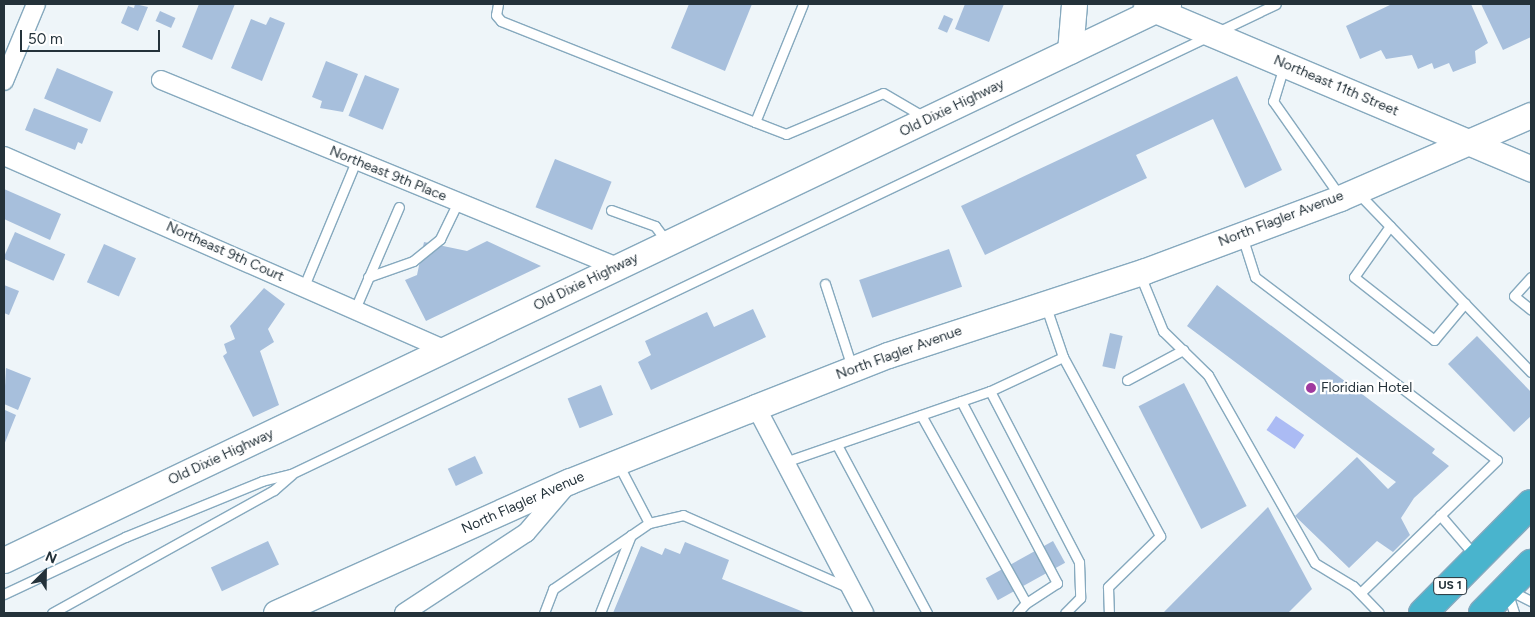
<!DOCTYPE html>
<style>
body{margin:0}
#map{position:relative;width:1535px;height:617px;overflow:hidden;background:#eef5f9;font-family:Figtree,sans-serif}
div>[style]{position:absolute}
.water>*{inset:0;background:#abbbf4;transform-origin:0 0}
.building>*{inset:0;background:#a7bfdc;transform-origin:0 0}
.roads{filter:drop-shadow(1px 0 #86a9be) drop-shadow(-1px 0 #86a9be) drop-shadow(0 1px #86a9be) drop-shadow(0 -1px #86a9be)}
.lane>*{height:9px;margin:-4.5px;padding:0 4.5px;transform-origin:4.5px;border-radius:4.5px;background:#fff}
.street>*{height:18px;margin:-9px;padding:0 9px;transform-origin:9px;border-radius:9px;background:#fff}
.secondary>*{height:25px;margin:-12.5px;padding:0 12.5px;transform-origin:12.5px;border-radius:12.5px;background:#fff}
.highway>*{height:28px;margin:-14px;padding:0 14px;transform-origin:14px;border-radius:14px;background:#49b4cd}
.dots>*{width:14px;height:14px;translate:-50% -50%;box-sizing:border-box;border:2px solid #fff;border-radius:50%}
span{translate:-50% -50%;white-space:nowrap;text-align:center;line-height:1.15;-webkit-text-stroke:4.5px #fff;paint-order:stroke}
.shield-label span{padding:1px 4px;background:#fff;border:1px solid;border-radius:4px;-webkit-text-stroke-width:0}
.shield-label{font-size:12px;color:#24323a;font-weight:700}
.street-label{font-size:14px;color:#24323a}
.poi-label{font-size:14px;color:#24323a}
.left{translate:0 -50%;text-align:left}
.frame{position:absolute;inset:0;border:5px solid #24323a;pointer-events:none}
.north{position:absolute;left:20px;top:547px;width:50px;height:50px;-webkit-text-stroke:4px #fff;paint-order:stroke;rotate:23deg;font-size:14px;font-weight:700;line-height:20px;text-align:center;color:#24323a}
.north::after{content:'';display:block;margin:auto;width:18px;height:22px;background:#24323a;clip-path:polygon(50% 0,100% 100%,50% 72%,0 100%)}
.scale{position:absolute;left:20px;top:30px;width:140px;height:22px;box-sizing:border-box;border:2px solid #24323a;border-top:0;padding-left:6px;font-size:15px;line-height:18px;white-space:nowrap;color:#24323a;-webkit-text-stroke:4px #fff;paint-order:stroke}
</style>
<div id="map">
<div class="water">
<i style="left:1276px;top:416px;width:34px;height:17px;rotate:34deg"></i>
</div>
<div class="building">
<i style="clip-path:polygon(135px 4px,148px 7px,138px 31px,121px 23px,128px 6px,134px 8px)"></i>
<i style="clip-path:polygon(199px 4px,235px 4px,212px 60px,182px 47px)"></i>
<i style="clip-path:polygon(689px 4px,752px 4px,725px 71px,671px 48px)"></i>
<i style="clip-path:polygon(965px 4px,1004px 4px,989px 42px,955px 29px)"></i>
<i style="clip-path:polygon(1392px 4px,1471px 4px,1488px 43px,1475px 51px,1476px 63px,1453px 72px,1449px 63px,1434px 69px,1432px 63px,1418px 69px,1412px 55px,1386px 59px,1381px 50px,1360px 59px,1346px 26px)"></i>
<i style="clip-path:polygon(1481px 4px,1531px 4px,1531px 37px,1503px 50px)"></i>
<i style="left:160px;top:11px;width:17px;height:11px;rotate:24deg"></i>
<i style="left:944px;top:15px;width:10px;height:15px;rotate:24deg"></i>
<i style="clip-path:polygon(270px 17px,285px 23px,262px 81px,231px 68px,251px 19px,266px 25px)"></i>
<i style="clip-path:polygon(326px 61px,358px 74px,343px 112px,320px 108px,322px 101px,312px 97px)"></i>
<i style="left:57px;top:68px;width:61px;height:33px;rotate:23deg"></i>
<i style="left:365px;top:75px;width:37px;height:44px;rotate:22deg"></i>
<i style="clip-path:polygon(1237px 76px,1282px 170px,1245px 188px,1213px 119px,1136px 155px,1147px 178px,985px 255px,961px 206px)"></i>
<i style="clip-path:polygon(34px 108px,88px 129px,82px 144px,78px 142px,75px 150px,25px 130px)"></i>
<i style="left:555px;top:159px;width:61px;height:52px;rotate:22deg"></i>
<i style="clip-path:polygon(4px 189px,61px 214px,50px 240px,4px 219px)"></i>
<i style="left:15px;top:232px;width:55px;height:29px;rotate:24deg"></i>
<i style="clip-path:polygon(487px 241px,541px 266px,426px 321px,405px 280px,417px 275px,424px 242px,467px 251px)"></i>
<i style="left:104px;top:244px;width:35px;height:42px;rotate:24deg"></i>
<i style="left:949px;top:249px;width:40px;height:95px;rotate:71deg"></i>
<i style="clip-path:polygon(4px 285px,19px 291px,9px 315px,4px 313px)"></i>
<i style="clip-path:polygon(1217px 285px,1435px 449px,1432px 453px,1449px 466px,1414px 498px,1401px 518px,1410px 535px,1393px 552px,1377px 541px,1349px 568px,1295px 516px,1357px 457px,1388px 489px,1396px 482px,1187px 326px)"></i>
<i style="clip-path:polygon(264px 288px,285px 304px,268px 329px,274px 342px,260px 351px,279px 405px,253px 417px,223px 356px,227px 353px,224px 344px,235px 339px,230px 326px)"></i>
<i style="clip-path:polygon(753px 309px,766px 337px,651px 390px,638px 362px,651px 355px,645px 341px,707px 312px,714px 327px)"></i>
<i style="left:1110px;top:333px;width:13px;height:34px;rotate:13deg"></i>
<i style="clip-path:polygon(1477px 336px,1531px 392px,1531px 416px,1514px 432px,1448px 364px)"></i>
<i style="clip-path:polygon(6px 368px,31px 378px,18px 410px,4px 404px)"></i>
<i style="left:1184px;top:383px;width:138px;height:51px;rotate:63deg"></i>
<i style="left:601px;top:385px;width:32px;height:36px;rotate:68deg"></i>
<i style="clip-path:polygon(5px 410px,16px 415px,4px 445px,4px 414px)"></i>
<i style="left:475px;top:456px;width:19px;height:30px;rotate:65deg"></i>
<i style="clip-path:polygon(1268px 507px,1312px 589px,1288px 613px,1163px 613px)"></i>
<i style="left:268px;top:541px;width:26px;height:63px;rotate:65deg"></i>
<i style="left:1053px;top:541px;width:25px;height:77px;rotate:61deg"></i>
<i style="clip-path:polygon(685px 542px,729px 560px,722px 579px,806px 613px,613px 613px,641px 546px,662px 555px,665px 548px,680px 554px)"></i>
</div>
<div class="roads">
<div class="lane">
<i style="left:498px;top:4px;width:11px;rotate:100deg"></i>
<i style="left:496px;top:15px;width:8px;rotate:50deg"></i>
<i style="left:501px;top:21px;width:273px;rotate:21.7deg"></i>
<i style="left:755px;top:122px;width:127px;rotate:-67.9deg"></i>
<i style="left:1284px;top:66px;width:37px;rotate:107deg"></i>
<i style="left:1273px;top:101px;width:115px;rotate:54.9deg"></i>
<i style="left:755px;top:122px;width:33px;rotate:21deg"></i>
<i style="left:786px;top:134px;width:105px;rotate:-22.9deg"></i>
<i style="left:883px;top:93px;width:50px;rotate:30.2deg"></i>
<i style="left:1358px;top:193px;width:249px;rotate:46deg"></i>
<i style="left:611px;top:210px;width:47px;rotate:20deg"></i>
<i style="left:655px;top:226px;width:20px;rotate:53deg"></i>
<i style="left:1390px;top:226px;width:62px;rotate:125.2deg"></i>
<i style="left:1354px;top:277px;width:102px;rotate:38.2deg"></i>
<i style="left:1434px;top:340px;width:48px;rotate:-50deg"></i>
<i style="left:1242px;top:236px;width:43px;rotate:72.4deg"></i>
<i style="left:1255px;top:277px;width:303px;rotate:37.1deg"></i>
<i style="left:1497px;top:460px;width:191px;rotate:135.8deg"></i>
<i style="left:1140px;top:275px;width:61px;rotate:67.7deg"></i>
<i style="left:1163px;top:331px;width:63px;rotate:44.4deg"></i>
<i style="left:1208px;top:375px;width:216px;rotate:60.4deg"></i>
<i style="left:1315px;top:563px;width:44px;rotate:31.2deg"></i>
<i style="left:1353px;top:586px;width:37px;rotate:46deg"></i>
<i style="left:368px;top:277px;width:48px;rotate:-19.6deg"></i>
<i style="left:413px;top:261px;width:35px;rotate:-39deg"></i>
<i style="left:440px;top:239px;width:41px;rotate:-64.1deg"></i>
<i style="left:1531px;top:277px;width:25px;rotate:132deg"></i>
<i style="left:1514px;top:296px;width:22px;rotate:39deg"></i>
<i style="left:825px;top:284px;width:87px;rotate:72deg"></i>
<i style="left:304px;top:286px;width:135px;rotate:-67.4deg"></i>
<i style="left:1045px;top:304px;width:56px;rotate:71.2deg"></i>
<i style="left:1063px;top:357px;width:81px;rotate:155deg"></i>
<i style="left:990px;top:391px;width:193px;rotate:62.5deg"></i>
<i style="left:1079px;top:562px;width:36px;rotate:88deg"></i>
<i style="left:1080px;top:598px;width:21px;rotate:135deg"></i>
<i style="left:355px;top:309px;width:111px;rotate:-66.7deg"></i>
<i style="left:1063px;top:357px;width:204px;rotate:61.5deg"></i>
<i style="left:1160px;top:536px;width:73px;rotate:135.6deg"></i>
<i style="left:1108px;top:587px;width:26px;rotate:88deg"></i>
<i style="left:1127px;top:380px;width:64px;rotate:-28.2deg"></i>
<i style="left:961px;top:401px;width:206px;rotate:62.2deg"></i>
<i style="left:1057px;top:583px;width:37px;rotate:147deg"></i>
<i style="left:921px;top:415px;width:215px;rotate:60.8deg"></i>
<i style="left:1026px;top:603px;width:13px;rotate:132deg"></i>
<i style="left:837px;top:445px;width:191px;rotate:61.8deg"></i>
<i style="left:785px;top:462px;width:217px;rotate:-19.1deg"></i>
<i style="left:1440px;top:515px;width:55px;rotate:49.4deg"></i>
<i style="left:649px;top:523px;width:35px;rotate:-13deg"></i>
<i style="left:683px;top:515px;width:181px;rotate:23.7deg"></i>
<i style="left:1509px;top:590px;width:25px;rotate:27deg"></i>
<i style="left:4px;top:594px;width:134px;rotate:-25.2deg"></i>
<i style="left:125px;top:537px;width:148px;rotate:-22.2deg"></i>
<i style="left:262px;top:481px;width:30px;rotate:-14deg"></i>
<i style="left:291px;top:474px;width:1091px;rotate:-25.51deg"></i>
<i style="left:1508px;top:594px;width:20px;rotate:72deg"></i>
<i style="left:52px;top:613px;width:254px;rotate:-29deg"></i>
<i style="left:274px;top:490px;width:23px;rotate:-41deg"></i>
<i style="left:544px;top:613px;width:26px;rotate:-69deg"></i>
<i style="left:553px;top:589px;width:116px;rotate:-34.5deg"></i>
<i style="left:649px;top:523px;width:67px;rotate:-117.7deg"></i>
<i style="left:600px;top:613px;width:84px;rotate:-68.3deg"></i>
</div>
<div class="street">
<i style="left:161px;top:80px;width:492px;rotate:22.3deg"></i>
<i style="left:4px;top:81px;width:83px;rotate:-67.4deg"></i>
<i style="left:4px;top:156px;width:483px;rotate:23.7deg"></i>
<i style="left:756px;top:407px;width:233px;rotate:62.3deg"></i>
<i style="left:404px;top:613px;width:146px;rotate:-33.3deg"></i>
<i style="left:526px;top:533px;width:63px;rotate:-49.5deg"></i>
</div>
<div class="secondary">
<i style="left:1146px;top:6px;width:418px;rotate:22.9deg"></i>
<i style="left:1070px;top:51px;width:47px;rotate:-85.1deg"></i>
<i style="left:4px;top:560px;width:1290px;rotate:-25.53deg"></i>
<i style="left:276px;top:613px;width:322px;rotate:-24.2deg"></i>
<i style="left:570px;top:481px;width:200px;rotate:-21.7deg"></i>
<i style="left:756px;top:407px;width:142px;rotate:-21.5deg"></i>
<i style="left:888px;top:355px;width:270px;rotate:-18.1deg"></i>
<i style="left:1145px;top:271px;width:208px;rotate:-20.5deg"></i>
<i style="left:1340px;top:198px;width:208px;rotate:-23.5deg"></i>
</div>
<div class="highway">
<i style="left:1423px;top:613px;width:153px;rotate:-45.3deg"></i>
<i style="left:1483px;top:613px;width:69px;rotate:-45.6deg"></i>
</div>
</div>
<div class="dots">
<i style="left:1311px;top:388px;background:#a03a9f"></i>
</div>
<div class="shield-label">
<span style="left:1450px;top:586px">US 1</span>
</div>
<div class="street-label">
<span style="left:1336px;top:86px;rotate:23deg">Northeast 11th Street</span>
<span style="left:952px;top:108px;rotate:-26deg">Old Dixie Highway</span>
<span style="left:388px;top:174px;rotate:22deg">Northeast 9th Place</span>
<span style="left:1281px;top:219px;rotate:-21deg">North Flagler Avenue</span>
<span style="left:225px;top:252px;rotate:24deg">Northeast 9th Court</span>
<span style="left:586px;top:282px;rotate:-26deg">Old Dixie Highway</span>
<span style="left:899px;top:353px;rotate:-20deg">North Flagler Avenue</span>
<span style="left:221px;top:457px;rotate:-25deg">Old Dixie Highway</span>
<span style="left:523px;top:503px;rotate:-24deg">North Flagler Avenue</span>
</div>
<div class="poi-label">
<span class="left" style="left:1321px;top:388px">Floridian Hotel</span>
</div>
<div class="frame"></div>
<div class="north">N</div>
<div class="scale">50 m</div>
</div>
